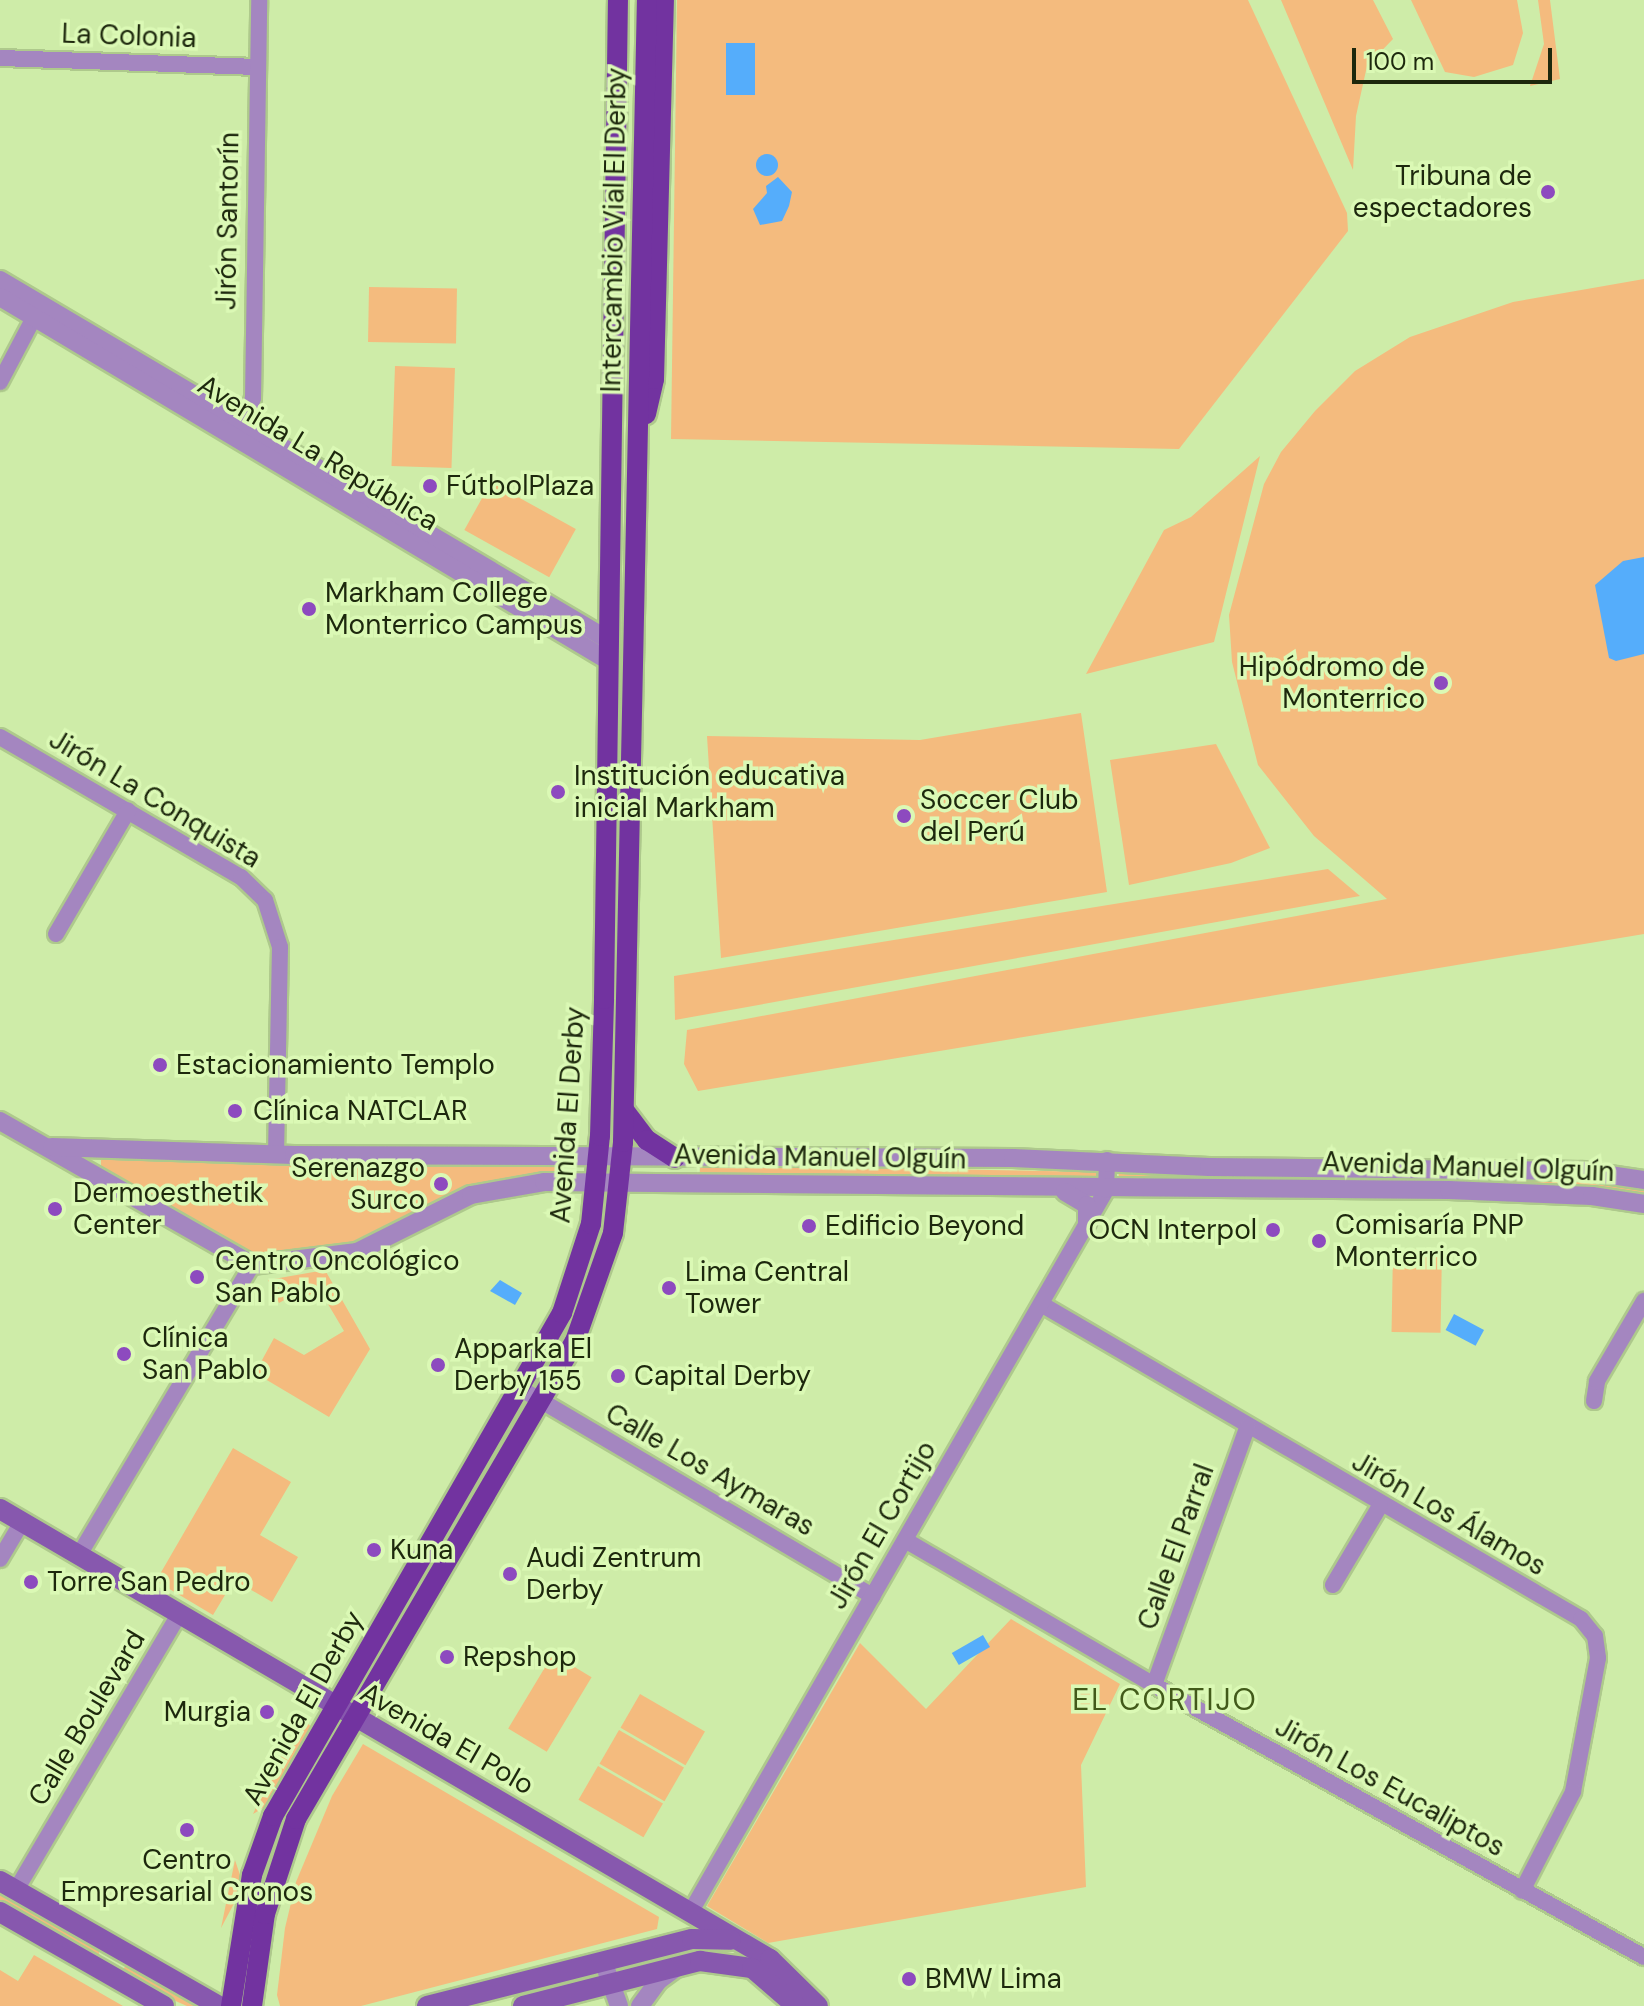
<!DOCTYPE html>
<meta charset="utf-8">
<style>
body{margin:0}
#map{position:relative;width:1644px;height:2006px;overflow:hidden;background:#ceeca8;font-family:"DM Sans",sans-serif}
div>[style]{position:absolute}
.green>*{inset:0;background:#f4bb7e;transform-origin:0 0}
.water>*{inset:0;background:#55adfb;transform-origin:0 0}
.round{border-radius:50%}
.roads{filter:drop-shadow(2px 0 #aec98c) drop-shadow(-2px 0 #aec98c) drop-shadow(0 2px #aec98c) drop-shadow(0 -2px #aec98c)}
.minor>*{height:16px;margin:-8px;padding:0 8px;transform-origin:8px;border-radius:8px;background:#a486c0}
.tertiary>*{height:18px;margin:-9px;padding:0 9px;transform-origin:9px;border-radius:9px;background:#a486c0}
.secondary>*{height:20px;margin:-10px;padding:0 10px;transform-origin:10px;border-radius:10px;background:#8758ae}
.primary>*{height:20px;margin:-10px;padding:0 10px;transform-origin:10px;border-radius:10px;background:#7233a0}
.dots>*{width:22px;height:22px;translate:-50% -50%;box-sizing:border-box;border:4px solid #dbf9b5;border-radius:50%}
span{translate:-50% -50%;white-space:nowrap;text-align:center;line-height:1.15;-webkit-text-stroke:7px #dbf9b5;paint-order:stroke}
.street-label{font-size:28px;color:#1d280d}
.poi-label{font-size:28px;color:#1d280d}
.right{translate:-100% -50%;text-align:right}
.left{translate:0 -50%;text-align:left}
.neighbourhood-label{font-size:30px;color:#425a1a;letter-spacing:2px}
.scale{position:absolute;left:1352px;top:48px;width:200px;height:36px;box-sizing:border-box;border:4px solid #1d280d;border-top:0;padding-left:10px;font-size:24px;line-height:28px;white-space:nowrap;color:#1d280d;-webkit-text-stroke:6px #dbf9b5;paint-order:stroke}
</style>
<div id="map">
<div class="green">
<i style="clip-path:polygon(677px 0,1248px 0,1347px 213px,1348px 231px,1179px 449px,671px 439px)"></i>
<i style="clip-path:polygon(1281px 0,1373px 0,1393px 39px,1367px 66px,1356px 116px,1353px 170px)"></i>
<i style="clip-path:polygon(1411px 0,1517px 0,1523px 33px,1513px 65px,1474px 77px,1445px 72px)"></i>
<i style="clip-path:polygon(1538px 0,1550px 0,1560px 79px,1530px 86px,1544px 44px)"></i>
<i style="clip-path:polygon(1644px 279px,1644px 934px,698px 1091px,684px 1064px,687px 1030px,1387px 899px,1314px 836px,1258px 765px,1232px 662px,1229px 615px,1264px 484px,1281px 452px,1315px 411px,1355px 371px,1410px 337px,1513px 302px)"></i>
<i style="left:369px;top:287px;width:88px;height:55px;rotate:1deg"></i>
<i style="left:395px;top:366px;width:60px;height:100px;rotate:2deg"></i>
<i style="clip-path:polygon(1260px 456px,1214px 642px,1086px 674px,1164px 530px,1191px 517px)"></i>
<i style="left:491px;top:482px;width:97px;height:55px;rotate:29deg"></i>
<i style="clip-path:polygon(1081px 713px,1107px 892px,721px 958px,707px 736px,920px 740px)"></i>
<i style="clip-path:polygon(1216px 744px,1270px 848px,1231px 863px,1129px 885px,1110px 760px)"></i>
<i style="clip-path:polygon(1328px 869px,1360px 896px,675px 1020px,674px 976px)"></i>
<i style="clip-path:polygon(111px 1158px,559px 1165px,564px 1171px,480px 1186px,352px 1246px,251px 1257px,101px 1169px,101px 1160px)"></i>
<i style="left:700px;top:1165px;width:397px;height:8px;rotate:1deg"></i>
<i style="clip-path:polygon(1118px 1170px,1440px 1173px,1441px 1184px,1120px 1183px)"></i>
<i style="clip-path:polygon(1461px 1174px,1523px 1174px,1644px 1185px,1644px 1198px,1461px 1182px)"></i>
<i style="left:1393px;top:1249px;width:49px;height:83px;rotate:1deg"></i>
<i style="clip-path:polygon(325px 1270px,370px 1349px,329px 1417px,255px 1373px,274px 1338px,304px 1355px,344px 1331px,319px 1289px,299px 1301px,295px 1294px,279px 1303px,268px 1280px)"></i>
<i style="clip-path:polygon(233px 1448px,291px 1482px,260px 1535px,298px 1557px,272px 1602px,234px 1580px,213px 1615px,156px 1581px)"></i>
<i style="clip-path:polygon(1011px 1619px,1120px 1684px,1081px 1765px,1086px 1887px,768px 1943px,707px 1906px,860px 1643px,926px 1709px)"></i>
<i style="left:553px;top:1654px;width:45px;height:87px;rotate:31deg"></i>
<i style="left:640px;top:1694px;width:75px;height:39px;rotate:30deg"></i>
<i style="clip-path:polygon(303px 1721px,311px 1726px,266px 1806px,253px 1814px,275px 1766px)"></i>
<i style="left:619px;top:1730px;width:75px;height:39px;rotate:30deg"></i>
<i style="clip-path:polygon(363px 1744px,659px 1917px,657px 1929px,361px 2006px,280px 2006px,277px 1995px,285px 1928px,296px 1882px,332px 1796px)"></i>
<i style="left:598px;top:1766px;width:75px;height:39px;rotate:30deg"></i>
<i style="clip-path:polygon(235px 1860px,241px 1878px,238px 1896px,221px 1928px)"></i>
<i style="clip-path:polygon(0 1889px,99px 1947px,99px 1955px,95px 1959px,0 1905px)"></i>
<i style="clip-path:polygon(34px 1955px,123px 2006px,0 2006px,0 1970px,18px 1981px)"></i>
<i style="clip-path:polygon(128px 1964px,201px 2006px,187px 2006px,141px 1986px,120px 1972px)"></i>
</div>
<div class="water">
<i style="left:726px;top:43px;width:29px;height:52px"></i>
<i class="round" style="left:756px;top:154px;width:22px;height:22px"></i>
<i style="clip-path:polygon(778px 177px,792px 192px,789px 206px,782px 221px,760px 225px,753px 209px,767px 193px,766px 186px)"></i>
<i style="clip-path:polygon(1644px 557px,1644px 654px,1616px 661px,1609px 658px,1595px 585px,1623px 561px)"></i>
<i style="clip-path:polygon(500px 1280px,522px 1293px,515px 1305px,490px 1291px)"></i>
<i style="left:1454px;top:1314px;width:34px;height:18px;rotate:28deg"></i>
<i style="left:983px;top:1635px;width:14px;height:36px;rotate:60deg"></i>
</div>
<div class="roads">
<div class="minor">
<i style="left:0;top:58px;width:256px;rotate:2deg"></i>
<i style="left:0;top:382px;width:81px;rotate:-62.2deg"></i>
<i style="left:240px;top:436px;width:40px;rotate:-71.1deg"></i>
<i style="left:253px;top:398px;width:398px;rotate:-89.1deg"></i>
<i style="left:0;top:737px;width:279px;rotate:30.2deg"></i>
<i style="left:241px;top:877px;width:33px;rotate:44deg"></i>
<i style="left:265px;top:900px;width:49px;rotate:72.3deg"></i>
<i style="left:280px;top:947px;width:207px;rotate:91.1deg"></i>
<i style="left:56px;top:934px;width:143px;rotate:-59.7deg"></i>
<i style="left:1041px;top:1304px;width:625px;rotate:30.26deg"></i>
<i style="left:1581px;top:1619px;width:22px;rotate:51deg"></i>
<i style="left:1595px;top:1636px;width:22px;rotate:82deg"></i>
<i style="left:1598px;top:1658px;width:136px;rotate:100.6deg"></i>
<i style="left:1573px;top:1792px;width:111px;rotate:117.3deg"></i>
<i style="left:521px;top:1389px;width:408px;rotate:30.5deg"></i>
<i style="left:1594px;top:1401px;width:20px;rotate:-81deg"></i>
<i style="left:1597px;top:1381px;width:93px;rotate:-59.6deg"></i>
<i style="left:905px;top:1540px;width:288px;rotate:30.2deg"></i>
<i style="left:1154px;top:1685px;width:560px;rotate:29.03deg"></i>
<i style="left:79px;top:1555px;width:338px;rotate:-59.2deg"></i>
<i style="left:0;top:1559px;width:43px;rotate:-59.3deg"></i>
<i style="left:1333px;top:1585px;width:92px;rotate:-59.3deg"></i>
<i style="left:1154px;top:1685px;width:276px;rotate:-70.1deg"></i>
<i style="left:16px;top:1890px;width:321px;rotate:-59.4deg"></i>
<i style="left:690px;top:1913px;width:834px;rotate:-60.08deg"></i>
<i style="left:1106px;top:1190px;width:30px;rotate:-88deg"></i>
</div>
<div class="tertiary">
<i style="left:0;top:280px;width:703px;rotate:30.61deg"></i>
<i style="left:0;top:297px;width:707px;rotate:30.88deg"></i>
<i style="left:0;top:1121px;width:290px;rotate:29.7deg"></i>
<i style="left:252px;top:1265px;width:106px;rotate:-7.1deg"></i>
<i style="left:357px;top:1252px;width:127px;rotate:-26.6deg"></i>
<i style="left:471px;top:1195px;width:74px;rotate:-10.1deg"></i>
<i style="left:544px;top:1182px;width:905px;rotate:0.51deg"></i>
<i style="left:1449px;top:1190px;width:143px;rotate:2.4deg"></i>
<i style="left:1592px;top:1196px;width:53px;rotate:8.7deg"></i>
<i style="left:52px;top:1147px;width:242px;rotate:1.9deg"></i>
<i style="left:294px;top:1155px;width:719px;rotate:0.24deg"></i>
<i style="left:1013px;top:1158px;width:196px;rotate:2.6deg"></i>
<i style="left:1209px;top:1167px;width:374px;rotate:0.6deg"></i>
<i style="left:1583px;top:1171px;width:62px;rotate:8.4deg"></i>
<i style="left:1065px;top:1192px;width:26px;rotate:31deg"></i>
<i style="left:1087px;top:1205px;width:18px;rotate:90deg"></i>
<i style="left:603px;top:1961px;width:48px;rotate:70.4deg"></i>
<i style="left:640px;top:2006px;width:31px;rotate:-54deg"></i>
<i style="left:658px;top:1981px;width:22px;rotate:-36deg"></i>
</div>
<div class="secondary">
<i style="left:0;top:1509px;width:892px;rotate:30.3deg"></i>
<i style="left:770px;top:1959px;width:67px;rotate:44.4deg"></i>
<i style="left:0;top:1881px;width:252px;rotate:29.7deg"></i>
<i style="left:0;top:1912px;width:189px;rotate:29.8deg"></i>
<i style="left:427px;top:2006px;width:273px;rotate:-14.2deg"></i>
<i style="left:692px;top:1939px;width:39px;rotate:1deg"></i>
<i style="left:523px;top:2006px;width:183px;rotate:-14.3deg"></i>
<i style="left:700px;top:1961px;width:52px;rotate:7.7deg"></i>
<i style="left:752px;top:1968px;width:58px;rotate:40.8deg"></i>
</div>
<div class="primary">
<i style="left:646px;top:414px;width:36px;rotate:-77deg"></i>
<i style="left:654px;top:379px;width:379px;rotate:-88.5deg"></i>
<i style="left:624px;top:1110px;width:38px;rotate:53deg"></i>
<i style="left:647px;top:1140px;width:33px;rotate:33deg"></i>
<i style="left:231px;top:2006px;width:133px;rotate:-80.9deg"></i>
<i style="left:252px;top:1875px;width:63px;rotate:-70.4deg"></i>
<i style="left:273px;top:1816px;width:580px;rotate:-60.12deg"></i>
<i style="left:562px;top:1313px;width:94px;rotate:-72deg"></i>
<i style="left:591px;top:1224px;width:88px;rotate:-84.2deg"></i>
<i style="left:600px;top:1136px;width:137px;rotate:-88.3deg"></i>
<i style="left:604px;top:999px;width:999px;rotate:-89.2deg"></i>
<i style="left:252px;top:2006px;width:93px;rotate:-82deg"></i>
<i style="left:265px;top:1914px;width:100px;rotate:-71.9deg"></i>
<i style="left:296px;top:1819px;width:553px;rotate:-59.73deg"></i>
<i style="left:575px;top:1341px;width:114px;rotate:-70.6deg"></i>
<i style="left:613px;top:1233px;width:92px;rotate:-83.7deg"></i>
<i style="left:623px;top:1142px;width:1142px;rotate:-88.8deg"></i>
</div>
</div>
<div class="dots">
<i style="left:1548px;top:192px;background:#8d4abf"></i>
<i style="left:430px;top:486px;background:#8d4abf"></i>
<i style="left:309px;top:609px;background:#8d4abf"></i>
<i style="left:1441px;top:683px;background:#8d4abf"></i>
<i style="left:558px;top:792px;background:#8d4abf"></i>
<i style="left:904px;top:816px;background:#8d4abf"></i>
<i style="left:160px;top:1065px;background:#8d4abf"></i>
<i style="left:235px;top:1111px;background:#8d4abf"></i>
<i style="left:441px;top:1184px;background:#8d4abf"></i>
<i style="left:55px;top:1209px;background:#8d4abf"></i>
<i style="left:809px;top:1226px;background:#8d4abf"></i>
<i style="left:1273px;top:1230px;background:#8d4abf"></i>
<i style="left:1319px;top:1241px;background:#8d4abf"></i>
<i style="left:197px;top:1277px;background:#8d4abf"></i>
<i style="left:669px;top:1288px;background:#8d4abf"></i>
<i style="left:124px;top:1354px;background:#8d4abf"></i>
<i style="left:438px;top:1365px;background:#8d4abf"></i>
<i style="left:618px;top:1376px;background:#8d4abf"></i>
<i style="left:374px;top:1550px;background:#8d4abf"></i>
<i style="left:510px;top:1574px;background:#8d4abf"></i>
<i style="left:31px;top:1582px;background:#8d4abf"></i>
<i style="left:447px;top:1657px;background:#8d4abf"></i>
<i style="left:267px;top:1712px;background:#8d4abf"></i>
<i style="left:187px;top:1830px;background:#8d4abf"></i>
<i style="left:909px;top:1979px;background:#8d4abf"></i>
</div>
<div class="street-label">
<span style="left:129px;top:36px;rotate:2deg">La Colonia</span>
<span style="left:228px;top:221px;rotate:-89deg">Jirón Santorín</span>
<span style="left:614px;top:230px;rotate:-89deg">Intercambio Vial El Derby</span>
<span style="left:318px;top:453px;rotate:31deg">Avenida La República</span>
<span style="left:155px;top:799px;rotate:31deg">Jirón La Conquista</span>
<span style="left:568px;top:1115px;rotate:-86deg">Avenida El Derby</span>
<span style="left:820px;top:1157px;rotate:1deg">Avenida Manuel Olguín</span>
<span style="left:1468px;top:1167px;rotate:2deg">Avenida Manuel Olguín</span>
<span style="left:710px;top:1470px;rotate:30deg">Calle Los Aymaras</span>
<span style="left:1449px;top:1514px;rotate:30deg">Jirón Los Álamos</span>
<span style="left:882px;top:1525px;rotate:-60deg">Jirón El Cortijo</span>
<span style="left:1176px;top:1547px;rotate:-70deg">Calle El Parral</span>
<span style="left:303px;top:1708px;rotate:-61deg">Avenida El Derby</span>
<span style="left:87px;top:1718px;rotate:-59deg">Calle Boulevard</span>
<span style="left:447px;top:1739px;rotate:30deg">Avenida El Polo</span>
<span style="left:1390px;top:1787px;rotate:29deg">Jirón Los Eucaliptos</span>
</div>
<div class="poi-label">
<span class="right" style="left:1532px;top:192px">Tribuna de<br>espectadores</span>
<span class="left" style="left:446px;top:486px">FútbolPlaza</span>
<span class="left" style="left:325px;top:609px">Markham College<br>Monterrico Campus</span>
<span class="right" style="left:1425px;top:683px">Hipódromo de<br>Monterrico</span>
<span class="left" style="left:574px;top:792px">Institución educativa<br>inicial Markham</span>
<span class="left" style="left:920px;top:816px">Soccer Club<br>del Perú</span>
<span class="left" style="left:176px;top:1065px">Estacionamiento Templo</span>
<span class="left" style="left:253px;top:1111px">Clínica NATCLAR</span>
<span class="right" style="left:425px;top:1184px">Serenazgo<br>Surco</span>
<span class="left" style="left:73px;top:1209px">Dermoesthetik<br>Center</span>
<span class="left" style="left:1335px;top:1241px">Comisaría PNP<br>Monterrico</span>
<span class="left" style="left:825px;top:1226px">Edificio Beyond</span>
<span class="right" style="left:1257px;top:1230px">OCN Interpol</span>
<span class="left" style="left:215px;top:1277px">Centro Oncológico<br>San Pablo</span>
<span class="left" style="left:685px;top:1288px">Lima Central<br>Tower</span>
<span class="left" style="left:142px;top:1354px">Clínica<br>San Pablo</span>
<span class="left" style="left:454px;top:1365px">Apparka El<br>Derby 155</span>
<span class="left" style="left:634px;top:1376px">Capital Derby</span>
<span class="left" style="left:390px;top:1550px">Kuna</span>
<span class="left" style="left:526px;top:1574px">Audi Zentrum<br>Derby</span>
<span class="left" style="left:47px;top:1582px">Torre San Pedro</span>
<span class="left" style="left:463px;top:1657px">Repshop</span>
<span class="right" style="left:251px;top:1712px">Murgia</span>
<span style="left:187px;top:1876px">Centro<br>Empresarial Cronos</span>
<span class="left" style="left:925px;top:1979px">BMW Lima</span>
</div>
<div class="neighbourhood-label">
<span style="left:1165px;top:1700px">EL CORTIJO</span>
</div>
<div class="scale">100 m</div>
</div>
